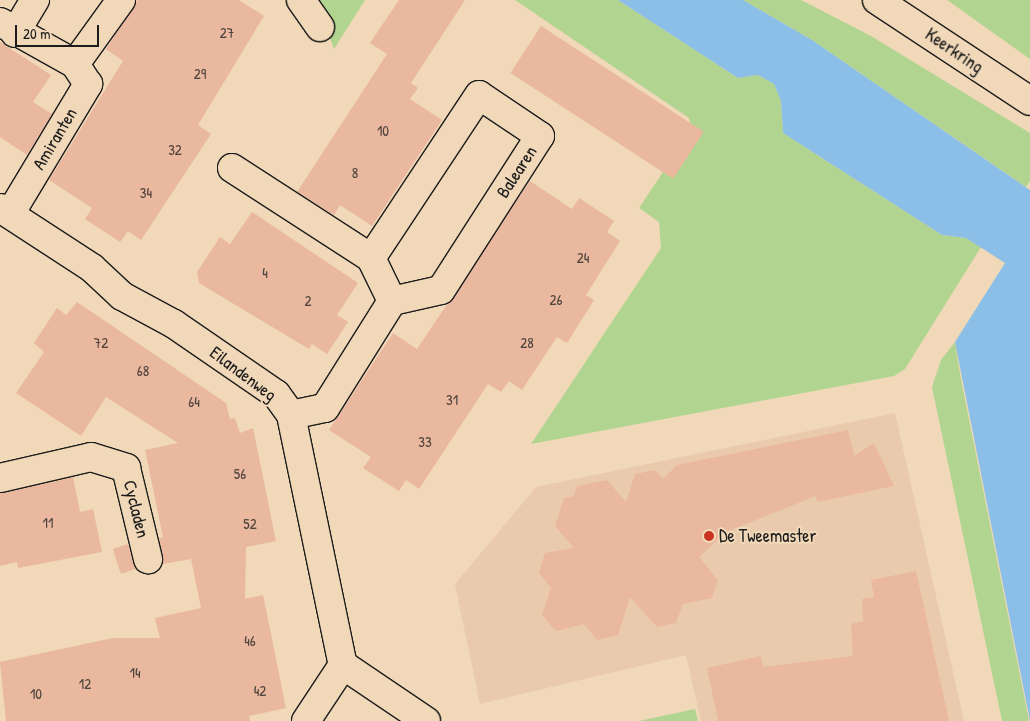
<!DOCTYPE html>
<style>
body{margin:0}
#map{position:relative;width:1030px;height:721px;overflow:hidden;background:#f0d8b8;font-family:"Patrick Hand",sans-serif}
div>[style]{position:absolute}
.built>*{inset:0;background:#eacaad}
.green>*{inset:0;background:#b1d590}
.water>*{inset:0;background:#8bbfe8}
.building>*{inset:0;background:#e9b89f;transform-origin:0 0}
.roads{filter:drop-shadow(1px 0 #1c1c1c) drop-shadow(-1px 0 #1c1c1c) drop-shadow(0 1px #1c1c1c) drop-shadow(0 -1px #1c1c1c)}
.minor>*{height:28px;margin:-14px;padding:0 14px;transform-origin:14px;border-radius:14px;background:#f0d8b8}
.tertiary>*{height:28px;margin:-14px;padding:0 14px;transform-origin:14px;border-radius:14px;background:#f0d8b8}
.dots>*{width:14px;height:14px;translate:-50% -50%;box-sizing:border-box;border:2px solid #f0d8b8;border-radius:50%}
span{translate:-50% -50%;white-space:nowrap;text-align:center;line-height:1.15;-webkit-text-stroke:4px #f0d8b8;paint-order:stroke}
.number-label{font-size:15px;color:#4f433d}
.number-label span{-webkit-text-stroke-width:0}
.street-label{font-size:18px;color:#1c1c1c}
.poi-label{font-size:18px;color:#1c1c1c}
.left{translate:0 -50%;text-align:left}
.scale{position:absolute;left:15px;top:25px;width:84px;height:22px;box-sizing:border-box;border:2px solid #1c1c1c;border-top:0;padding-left:6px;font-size:15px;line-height:18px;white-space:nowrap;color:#1c1c1c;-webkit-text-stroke:4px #f0d8b8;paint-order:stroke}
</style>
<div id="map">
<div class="built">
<i style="clip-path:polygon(895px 413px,964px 721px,701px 721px,686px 655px,480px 704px,455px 584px,536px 487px)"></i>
</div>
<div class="green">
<i style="clip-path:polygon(316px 0,365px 0,334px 49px)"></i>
<i style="clip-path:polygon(515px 0,618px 0,738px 78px,758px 75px,774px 84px,781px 101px,783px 133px,942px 235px,966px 238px,981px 247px,905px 369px,894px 376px,531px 444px,661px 248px,659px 222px,639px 208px,691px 130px,689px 118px)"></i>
<i style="clip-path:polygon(743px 0,801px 0,871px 36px,1030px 133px,1030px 181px,1026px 187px,812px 40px)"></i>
<i style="clip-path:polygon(947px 0,1030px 0,1030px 59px,950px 2px)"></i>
<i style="clip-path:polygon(955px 342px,960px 374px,1029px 721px,1002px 721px,932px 387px,941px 360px)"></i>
<i style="clip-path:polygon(695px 709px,698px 721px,639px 721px)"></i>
</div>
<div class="water">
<i style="clip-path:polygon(618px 0,743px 0,812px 40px,1030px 190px,1030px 721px,955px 342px,1005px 263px,966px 238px,942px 235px,783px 133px,781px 101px,774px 84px,758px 75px,738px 78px)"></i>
</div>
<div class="building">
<i style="clip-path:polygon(138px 0,239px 0,264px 16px,198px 125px,211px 134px,141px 240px,128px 231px,120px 242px,85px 219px,92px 208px,49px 180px,123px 61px,106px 49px)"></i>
<i style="clip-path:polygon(399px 0,465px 0,411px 83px,418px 88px,410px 99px,442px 120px,372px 226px,340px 205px,334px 215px,297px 192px,387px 54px,370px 43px)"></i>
<i style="left:541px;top:26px;width:194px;height:56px;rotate:33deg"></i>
<i style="clip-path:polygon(0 42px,51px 75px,33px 102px,52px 114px,27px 155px,0 137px)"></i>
<i style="clip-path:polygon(530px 181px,572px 209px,579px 198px,614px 221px,607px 232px,620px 241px,586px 295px,594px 300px,567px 343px,557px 337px,522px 390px,509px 381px,501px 392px,488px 384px,419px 489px,406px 480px,399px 491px,363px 468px,371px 457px,329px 430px,393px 333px,417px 349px)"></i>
<i style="clip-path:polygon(252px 212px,358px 283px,337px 315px,348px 322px,327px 354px,312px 344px,309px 349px,199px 283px,197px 272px,220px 237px,230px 244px)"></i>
<i style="clip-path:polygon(77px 302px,226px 403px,230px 419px,235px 418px,240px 433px,253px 428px,276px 541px,246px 547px,245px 599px,263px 595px,286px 708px,249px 716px,250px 721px,6px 721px,0 662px,113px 638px,160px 638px,155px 618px,201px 608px,191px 559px,163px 564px,159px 538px,163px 537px,145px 450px,178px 443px,106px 397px,81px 436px,16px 393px,44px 352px,34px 343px,57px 308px,66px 315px)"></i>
<i style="clip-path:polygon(848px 430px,854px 456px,874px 443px,894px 486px,817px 502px,816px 496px,726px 532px,699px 557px,718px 580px,712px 598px,683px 604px,676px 623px,657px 627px,630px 597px,618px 635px,597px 640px,584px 624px,556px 631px,542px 615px,551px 588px,539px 573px,545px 553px,574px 548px,555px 526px,564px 498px,574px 496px,577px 486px,607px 480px,626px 502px,635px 474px,655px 470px,663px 479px,677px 465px)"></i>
<i style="clip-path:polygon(73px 477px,80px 512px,93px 509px,102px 552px,18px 568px,17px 562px,0 566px,0 493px)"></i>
<i style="left:128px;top:544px;width:26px;height:16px;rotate:72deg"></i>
<i style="clip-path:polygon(916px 571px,949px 721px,718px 721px,707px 668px,761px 656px,763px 667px,853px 656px,851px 624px,863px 621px,862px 599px,874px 597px,871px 580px)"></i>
</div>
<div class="roads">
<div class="minor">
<i style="left:301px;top:0;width:33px;rotate:55deg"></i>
<i style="left:0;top:22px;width:86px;rotate:29.2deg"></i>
<i style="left:15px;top:33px;width:39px;rotate:-59deg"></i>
<i style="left:232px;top:168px;width:166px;rotate:32.9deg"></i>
<i style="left:371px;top:258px;width:48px;rotate:64deg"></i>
<i style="left:0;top:208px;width:110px;rotate:33.1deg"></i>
<i style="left:92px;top:268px;width:41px;rotate:43deg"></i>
<i style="left:122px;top:296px;width:59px;rotate:28.3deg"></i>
<i style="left:174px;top:324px;width:124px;rotate:34.5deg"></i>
<i style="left:276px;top:394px;width:26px;rotate:54deg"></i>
<i style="left:291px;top:415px;width:255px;rotate:78.3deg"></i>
<i style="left:343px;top:665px;width:67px;rotate:123.5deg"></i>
<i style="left:10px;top:214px;width:152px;rotate:-59deg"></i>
<i style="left:88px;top:84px;width:24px;rotate:-123deg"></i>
<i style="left:75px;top:64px;width:79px;rotate:-54.3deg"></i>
<i style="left:291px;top:415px;width:35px;rotate:-12deg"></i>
<i style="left:325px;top:408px;width:126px;rotate:-57.9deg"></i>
<i style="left:392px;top:301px;width:50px;rotate:-12.7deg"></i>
<i style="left:441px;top:290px;width:183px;rotate:-57.3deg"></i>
<i style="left:540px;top:136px;width:73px;rotate:-146.1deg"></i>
<i style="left:479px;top:95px;width:196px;rotate:123.5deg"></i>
<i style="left:0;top:478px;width:93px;rotate:-13deg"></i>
<i style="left:91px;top:457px;width:37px;rotate:17deg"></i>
<i style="left:126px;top:468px;width:94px;rotate:76.4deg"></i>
<i style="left:343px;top:665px;width:100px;rotate:34deg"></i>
</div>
<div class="tertiary">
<i style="left:877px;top:0;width:183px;rotate:33.4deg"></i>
</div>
</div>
<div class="dots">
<i style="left:709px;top:536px;background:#c8321e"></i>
</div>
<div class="number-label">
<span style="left:227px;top:33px">27</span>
<span style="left:200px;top:74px">29</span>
<span style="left:383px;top:131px">10</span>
<span style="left:175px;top:150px">32</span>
<span style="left:355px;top:173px">8</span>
<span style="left:146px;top:193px">34</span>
<span style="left:583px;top:258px">24</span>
<span style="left:265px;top:273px">4</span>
<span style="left:556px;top:300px">26</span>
<span style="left:308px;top:301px">2</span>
<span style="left:101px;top:343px">72</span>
<span style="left:527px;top:343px">28</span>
<span style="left:143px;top:371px">68</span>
<span style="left:452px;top:400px">31</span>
<span style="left:194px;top:402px">64</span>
<span style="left:425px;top:442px">33</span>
<span style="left:240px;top:474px">56</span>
<span style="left:48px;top:523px">11</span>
<span style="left:250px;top:524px">52</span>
<span style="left:250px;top:641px">46</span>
<span style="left:135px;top:673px">14</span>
<span style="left:85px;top:684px">12</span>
<span style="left:260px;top:691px">42</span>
<span style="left:36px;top:694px">10</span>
</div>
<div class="street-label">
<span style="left:954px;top:51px;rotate:34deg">Keerkring</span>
<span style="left:55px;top:139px;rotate:-59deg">Amiranten</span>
<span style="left:517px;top:172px;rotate:-57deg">Balearen</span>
<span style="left:243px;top:374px;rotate:37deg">Eilandenweg</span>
<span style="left:136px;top:509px;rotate:76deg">Cycladen</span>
</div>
<div class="poi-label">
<span class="left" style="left:719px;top:536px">De Tweemaster</span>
</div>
<div class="scale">20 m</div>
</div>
